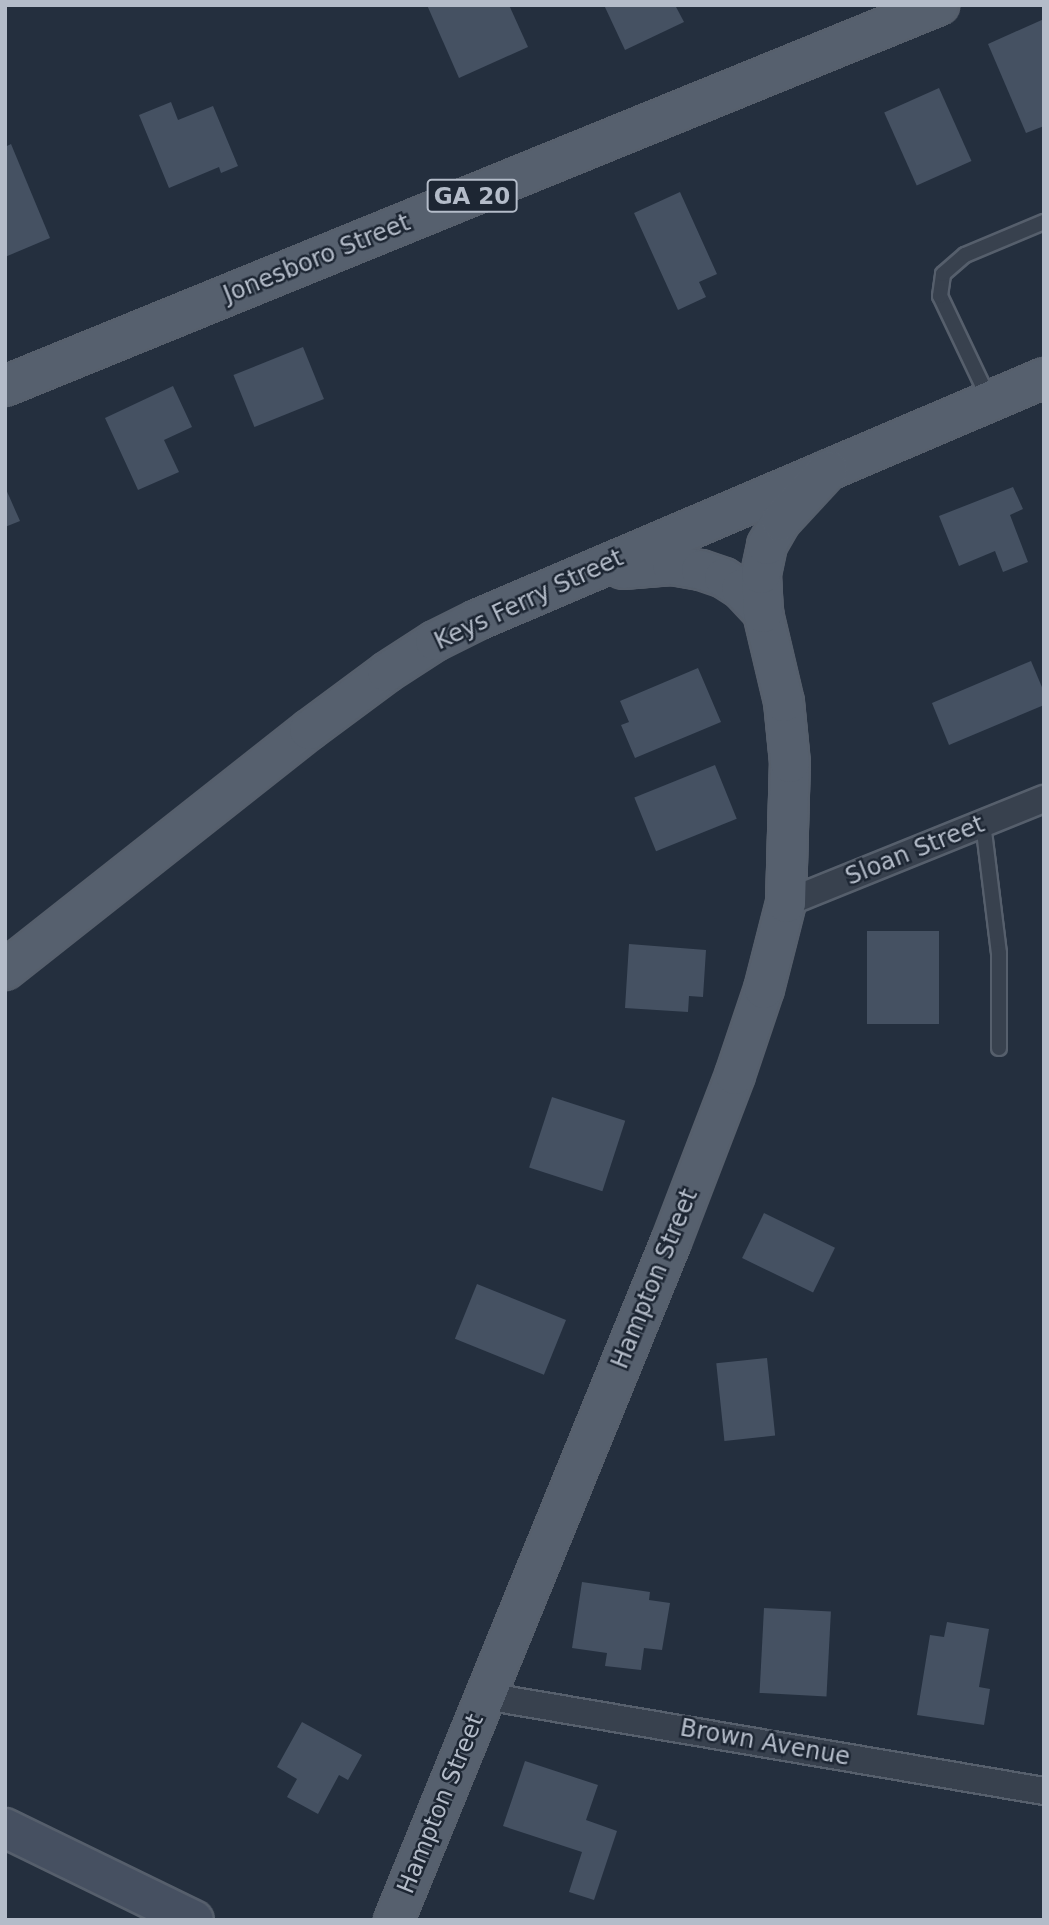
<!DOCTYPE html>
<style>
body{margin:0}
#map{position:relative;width:1049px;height:1925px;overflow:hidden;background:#242f3e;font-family:"DejaVu Sans",sans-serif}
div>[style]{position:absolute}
.building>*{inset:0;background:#455162;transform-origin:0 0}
.roads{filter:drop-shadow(2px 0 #565f6c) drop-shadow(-2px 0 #565f6c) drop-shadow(0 2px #565f6c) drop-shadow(0 -2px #565f6c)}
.lane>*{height:14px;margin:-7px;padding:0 7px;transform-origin:7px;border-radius:7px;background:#38414e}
.street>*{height:26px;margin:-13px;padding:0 13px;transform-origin:13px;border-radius:13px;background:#38414e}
.secondary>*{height:38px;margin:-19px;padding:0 19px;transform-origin:19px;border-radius:19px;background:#465061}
.primary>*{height:38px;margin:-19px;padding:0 19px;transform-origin:19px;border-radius:19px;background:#56606e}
span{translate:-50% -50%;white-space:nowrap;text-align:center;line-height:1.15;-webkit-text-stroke:5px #1d2633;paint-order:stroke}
.shield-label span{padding:2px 5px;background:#1d2633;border:2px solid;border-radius:5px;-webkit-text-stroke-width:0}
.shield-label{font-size:23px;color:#b4bcc9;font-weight:700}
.street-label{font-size:24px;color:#b4bcc9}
.frame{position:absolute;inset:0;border:7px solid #b4bcc9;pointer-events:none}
</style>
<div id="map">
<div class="building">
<i style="clip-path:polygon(427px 5px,509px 5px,528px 47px,459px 78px)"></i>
<i style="clip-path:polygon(604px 5px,675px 5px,684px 22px,625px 50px)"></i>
<i style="clip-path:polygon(1044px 19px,1044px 126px,1026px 133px,988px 44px)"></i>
<i style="left:939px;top:88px;width:80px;height:60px;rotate:66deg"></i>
<i style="clip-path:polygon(171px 102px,178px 120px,213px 106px,238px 166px,221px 173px,219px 167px,169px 188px,139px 115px)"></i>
<i style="clip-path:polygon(11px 144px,50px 238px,5px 257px,5px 147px)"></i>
<i style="clip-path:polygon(680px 192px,717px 274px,699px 282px,706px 297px,678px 310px,634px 213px)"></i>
<i style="left:303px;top:347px;width:56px;height:75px;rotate:68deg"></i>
<i style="clip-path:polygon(173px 386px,192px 427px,164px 440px,179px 472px,138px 490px,105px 418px)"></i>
<i style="clip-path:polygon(5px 487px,20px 521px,5px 527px)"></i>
<i style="clip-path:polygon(1013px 487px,1023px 509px,1010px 515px,1028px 562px,1003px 572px,995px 551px,959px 566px,939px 516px)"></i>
<i style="clip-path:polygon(1031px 661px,1044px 692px,1044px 705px,949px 745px,932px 703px)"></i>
<i style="clip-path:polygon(698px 668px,721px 722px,635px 758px,621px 725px,629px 722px,620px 701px)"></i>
<i style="left:715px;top:765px;width:58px;height:87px;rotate:68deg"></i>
<i style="left:939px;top:931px;width:93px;height:72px;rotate:90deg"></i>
<i style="clip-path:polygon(629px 944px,706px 950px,703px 997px,689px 996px,688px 1012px,625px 1008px)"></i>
<i style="left:552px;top:1097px;width:77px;height:74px;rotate:18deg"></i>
<i style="left:764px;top:1213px;width:79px;height:50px;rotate:26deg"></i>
<i style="left:477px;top:1284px;width:96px;height:59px;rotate:22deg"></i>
<i style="left:767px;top:1358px;width:78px;height:51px;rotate:84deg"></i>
<i style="clip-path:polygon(582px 1582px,650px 1592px,649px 1600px,670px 1603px,662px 1650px,644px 1648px,641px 1670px,605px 1666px,607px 1653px,572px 1648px)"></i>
<i style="left:764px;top:1608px;width:67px;height:85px;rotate:3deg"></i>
<i style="clip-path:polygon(947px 1622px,989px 1629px,979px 1687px,990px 1689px,984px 1725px,917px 1715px,930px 1635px,944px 1637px)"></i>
<i style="clip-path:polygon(302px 1722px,362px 1755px,348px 1780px,339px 1775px,318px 1814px,287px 1797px,297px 1779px,277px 1767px)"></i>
<i style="clip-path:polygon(525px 1761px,598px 1785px,586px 1820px,617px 1831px,594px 1900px,569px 1892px,582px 1852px,503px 1826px)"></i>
</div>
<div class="roads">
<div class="lane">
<i style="left:989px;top:399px;width:114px;rotate:-115.4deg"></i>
<i style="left:940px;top:296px;width:22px;rotate:-82deg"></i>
<i style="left:943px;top:274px;width:29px;rotate:-41deg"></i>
<i style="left:965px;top:255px;width:86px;rotate:-22.7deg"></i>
<i style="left:983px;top:823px;width:131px;rotate:83deg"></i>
<i style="left:999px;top:953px;width:95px;rotate:90deg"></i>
</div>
<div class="street">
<i style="left:786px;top:903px;width:278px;rotate:-22deg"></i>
<i style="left:485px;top:1696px;width:567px;rotate:9.65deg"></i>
</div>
<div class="secondary">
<i style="left:5px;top:1828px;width:210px;rotate:26deg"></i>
</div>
<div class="primary">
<i style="left:5px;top:386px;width:1009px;rotate:-22.19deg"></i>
<i style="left:623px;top:569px;width:49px;rotate:-4.7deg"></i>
<i style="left:672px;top:565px;width:29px;rotate:10deg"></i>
<i style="left:701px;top:570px;width:24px;rotate:19deg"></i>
<i style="left:724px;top:578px;width:20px;rotate:33deg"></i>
<i style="left:741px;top:589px;width:33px;rotate:47deg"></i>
<i style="left:5px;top:970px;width:387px;rotate:-38.3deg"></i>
<i style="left:309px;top:730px;width:97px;rotate:-36.6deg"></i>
<i style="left:387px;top:672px;width:57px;rotate:-32.9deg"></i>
<i style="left:435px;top:641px;width:47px;rotate:-26.6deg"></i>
<i style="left:477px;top:620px;width:616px;rotate:-23.11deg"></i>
<i style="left:394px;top:1920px;width:732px;rotate:-67.78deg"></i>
<i style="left:671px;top:1242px;width:179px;rotate:-69deg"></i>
<i style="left:735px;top:1075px;width:91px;rotate:-71.4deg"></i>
<i style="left:764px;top:989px;width:89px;rotate:-75.7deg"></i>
<i style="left:786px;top:903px;width:140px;rotate:-88.4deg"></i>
<i style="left:790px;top:763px;width:61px;rotate:-95.6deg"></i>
<i style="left:784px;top:702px;width:91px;rotate:-103.3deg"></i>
<i style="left:763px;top:613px;width:39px;rotate:-93deg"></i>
<i style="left:761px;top:574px;width:30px;rotate:-78deg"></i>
<i style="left:767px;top:545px;width:28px;rotate:-60deg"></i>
<i style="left:781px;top:521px;width:69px;rotate:-47.3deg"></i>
</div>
</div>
<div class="shield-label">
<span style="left:472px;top:196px">GA 20</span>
</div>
<div class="street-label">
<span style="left:317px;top:259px;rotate:-22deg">Jonesboro Street</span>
<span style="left:529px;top:600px;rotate:-25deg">Keys Ferry Street</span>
<span style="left:915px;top:851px;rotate:-22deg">Sloan Street</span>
<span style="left:655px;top:1279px;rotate:-68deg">Hampton Street</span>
<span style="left:765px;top:1743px;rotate:10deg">Brown Avenue</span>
<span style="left:441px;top:1804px;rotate:-68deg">Hampton Street</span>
</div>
<div class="frame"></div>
</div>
